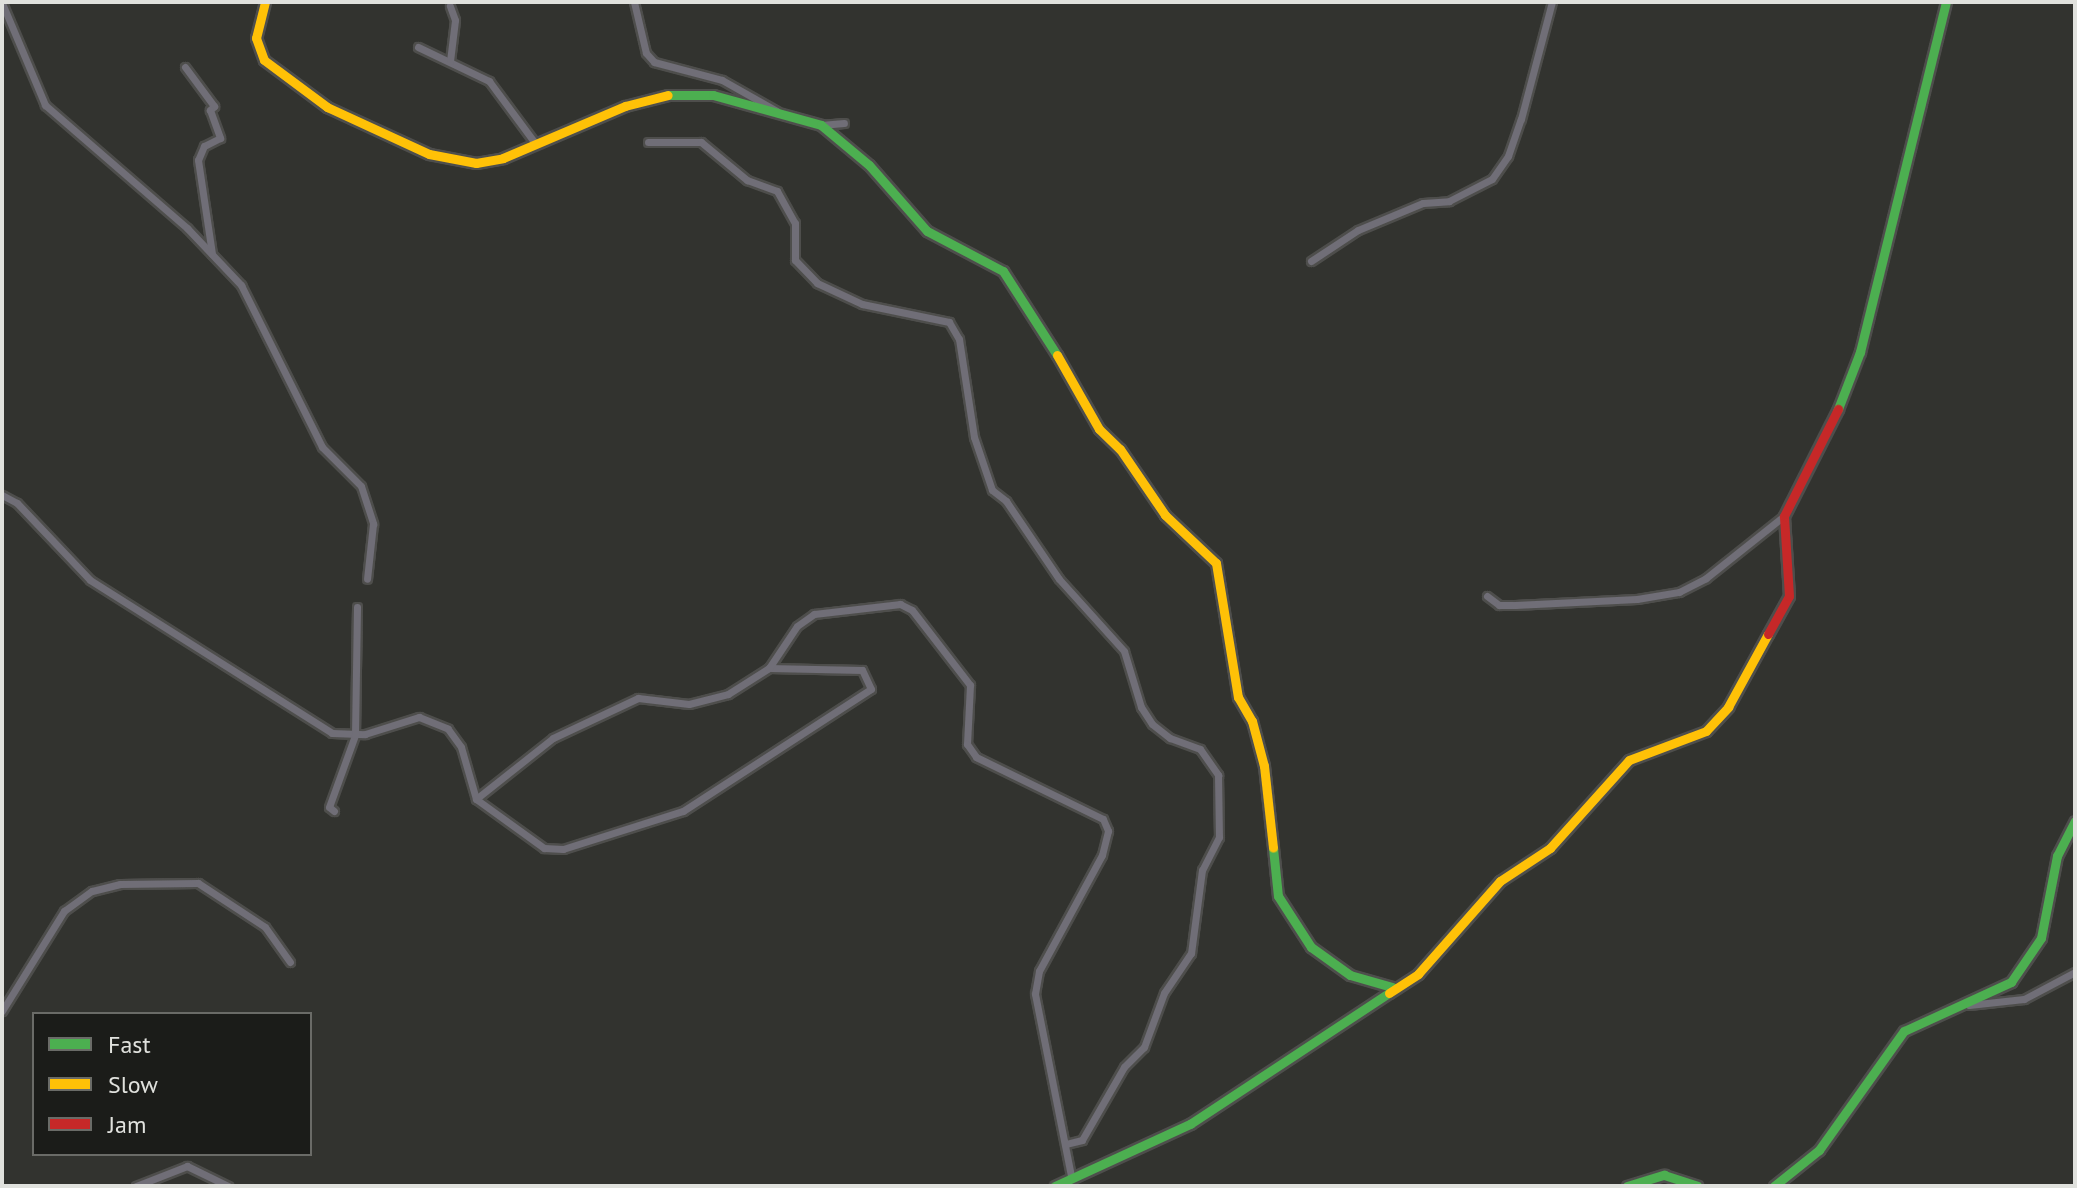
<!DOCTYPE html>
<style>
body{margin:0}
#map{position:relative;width:2077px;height:1188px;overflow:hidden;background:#32332f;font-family:"PT Sans",sans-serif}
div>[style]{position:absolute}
.roads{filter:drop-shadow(2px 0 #4e4e4c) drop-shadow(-2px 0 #4e4e4c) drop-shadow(0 2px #4e4e4c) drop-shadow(0 -2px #4e4e4c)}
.street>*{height:7px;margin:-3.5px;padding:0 3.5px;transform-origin:3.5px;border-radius:3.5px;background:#706e77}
.fast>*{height:9px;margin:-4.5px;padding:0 4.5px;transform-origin:4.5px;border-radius:4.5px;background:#4caf50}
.slow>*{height:9px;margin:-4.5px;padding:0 4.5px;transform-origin:4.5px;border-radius:4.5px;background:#ffc107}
.jam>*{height:9px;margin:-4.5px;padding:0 4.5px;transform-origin:4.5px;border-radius:4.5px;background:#c62828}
span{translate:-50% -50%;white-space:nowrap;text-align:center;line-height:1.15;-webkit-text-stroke:6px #1b1c19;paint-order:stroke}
.frame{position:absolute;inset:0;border:4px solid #e0e1dd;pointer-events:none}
.legend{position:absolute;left:32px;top:1012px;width:280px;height:144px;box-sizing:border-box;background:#1b1c19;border:2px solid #6a6b67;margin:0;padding:10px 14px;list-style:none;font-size:24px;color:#e0e1dd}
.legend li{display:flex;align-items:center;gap:16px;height:40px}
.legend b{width:40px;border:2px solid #6a6b67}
</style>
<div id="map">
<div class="roads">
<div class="street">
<i style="left:634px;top:2px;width:52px;rotate:76.8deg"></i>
<i style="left:646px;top:53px;width:12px;rotate:48deg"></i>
<i style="left:654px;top:62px;width:70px;rotate:14.8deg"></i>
<i style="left:722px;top:80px;width:63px;rotate:29.4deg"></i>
<i style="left:2px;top:3px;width:111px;rotate:67.1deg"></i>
<i style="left:45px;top:105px;width:188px;rotate:40.9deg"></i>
<i style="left:187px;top:228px;width:79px;rotate:46.5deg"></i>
<i style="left:241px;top:285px;width:181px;rotate:63.4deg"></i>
<i style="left:322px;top:447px;width:55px;rotate:45deg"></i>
<i style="left:361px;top:486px;width:40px;rotate:72deg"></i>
<i style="left:373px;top:524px;width:55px;rotate:96.2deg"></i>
<i style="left:418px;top:47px;width:79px;rotate:25.6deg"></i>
<i style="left:489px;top:81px;width:77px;rotate:53.4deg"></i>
<i style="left:450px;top:61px;width:41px;rotate:-83deg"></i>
<i style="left:455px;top:20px;width:15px;rotate:-110deg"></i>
<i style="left:185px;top:67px;width:49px;rotate:53.4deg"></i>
<i style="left:214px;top:106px;width:6px;rotate:135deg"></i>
<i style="left:210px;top:110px;width:30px;rotate:70deg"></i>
<i style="left:220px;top:138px;width:18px;rotate:153deg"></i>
<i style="left:204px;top:146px;width:15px;rotate:113deg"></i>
<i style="left:198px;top:160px;width:95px;rotate:81.5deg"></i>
<i style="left:821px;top:125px;width:23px;rotate:-5deg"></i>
<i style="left:648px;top:142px;width:53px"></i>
<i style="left:701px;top:142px;width:60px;rotate:39.6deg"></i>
<i style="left:747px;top:180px;width:32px;rotate:20deg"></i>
<i style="left:777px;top:191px;width:37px;rotate:61deg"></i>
<i style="left:795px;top:223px;width:37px;rotate:90deg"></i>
<i style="left:795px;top:260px;width:32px;rotate:46deg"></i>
<i style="left:817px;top:283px;width:50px;rotate:25deg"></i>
<i style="left:862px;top:304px;width:89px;rotate:11.7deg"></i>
<i style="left:949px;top:322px;width:20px;rotate:60deg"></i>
<i style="left:959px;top:339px;width:99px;rotate:81.3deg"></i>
<i style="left:974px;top:437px;width:56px;rotate:71.2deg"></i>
<i style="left:992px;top:490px;width:18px;rotate:38deg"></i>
<i style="left:1006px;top:501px;width:94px;rotate:55.8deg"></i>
<i style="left:1059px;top:579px;width:97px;rotate:47.9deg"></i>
<i style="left:1124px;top:651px;width:59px;rotate:73.1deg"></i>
<i style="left:1141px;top:707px;width:20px;rotate:57deg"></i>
<i style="left:1152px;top:724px;width:23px;rotate:38deg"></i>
<i style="left:1170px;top:738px;width:32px;rotate:20deg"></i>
<i style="left:1200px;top:749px;width:32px;rotate:55deg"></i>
<i style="left:1218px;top:775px;width:62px;rotate:89.1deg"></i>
<i style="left:1219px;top:837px;width:37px;rotate:117deg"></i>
<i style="left:1202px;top:870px;width:84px;rotate:97.5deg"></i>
<i style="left:1191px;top:953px;width:48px;rotate:124deg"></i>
<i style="left:1164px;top:993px;width:58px;rotate:110.3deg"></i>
<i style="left:1144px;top:1047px;width:28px;rotate:135deg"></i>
<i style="left:1124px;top:1067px;width:84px;rotate:119.9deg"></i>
<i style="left:1082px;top:1140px;width:16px;rotate:166deg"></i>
<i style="left:1311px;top:261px;width:56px;rotate:-33.4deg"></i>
<i style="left:1358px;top:230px;width:70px;rotate:-22.6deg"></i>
<i style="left:1423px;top:203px;width:26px;rotate:-4deg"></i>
<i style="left:1449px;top:201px;width:48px;rotate:-27.1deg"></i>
<i style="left:1492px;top:179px;width:28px;rotate:-55deg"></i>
<i style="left:1508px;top:156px;width:39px;rotate:-71deg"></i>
<i style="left:1521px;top:119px;width:121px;rotate:-75.2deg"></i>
<i style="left:2px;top:495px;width:17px;rotate:28deg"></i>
<i style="left:17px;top:503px;width:106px;rotate:46.5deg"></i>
<i style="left:90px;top:580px;width:286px;rotate:32.3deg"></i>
<i style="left:332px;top:733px;width:33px;rotate:2deg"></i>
<i style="left:365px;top:734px;width:57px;rotate:-17.5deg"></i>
<i style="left:419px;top:717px;width:31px;rotate:22deg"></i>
<i style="left:448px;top:729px;width:22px;rotate:54deg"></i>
<i style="left:461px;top:747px;width:54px;rotate:73.9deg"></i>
<i style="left:476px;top:799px;width:84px;rotate:35.8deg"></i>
<i style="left:544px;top:848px;width:19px;rotate:3deg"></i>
<i style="left:563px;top:849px;width:126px;rotate:-17.6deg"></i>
<i style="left:683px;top:811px;width:224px;rotate:-33deg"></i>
<i style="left:871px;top:689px;width:21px;rotate:-115deg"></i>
<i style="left:862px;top:670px;width:93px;rotate:-178.8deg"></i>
<i style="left:1487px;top:596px;width:15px;rotate:37deg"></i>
<i style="left:1499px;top:605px;width:16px"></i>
<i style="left:1515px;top:605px;width:122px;rotate:-2.8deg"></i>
<i style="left:1637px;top:599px;width:43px;rotate:-9.5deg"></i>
<i style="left:1679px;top:592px;width:30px;rotate:-27deg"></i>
<i style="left:1706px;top:578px;width:100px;rotate:-38.5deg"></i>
<i style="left:476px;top:799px;width:98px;rotate:-38.4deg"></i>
<i style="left:553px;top:738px;width:94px;rotate:-25.2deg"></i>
<i style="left:638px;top:698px;width:51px;rotate:6.7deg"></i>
<i style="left:689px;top:704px;width:40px;rotate:-14.4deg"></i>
<i style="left:728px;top:694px;width:49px;rotate:-32.4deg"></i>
<i style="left:769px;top:668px;width:50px;rotate:-56.3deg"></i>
<i style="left:797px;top:626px;width:21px;rotate:-35deg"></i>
<i style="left:814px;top:614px;width:87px;rotate:-6.6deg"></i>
<i style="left:900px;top:604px;width:13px;rotate:27deg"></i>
<i style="left:912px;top:610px;width:95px;rotate:52.3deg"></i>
<i style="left:970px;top:685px;width:59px;rotate:92.9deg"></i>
<i style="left:967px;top:744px;width:16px;rotate:55deg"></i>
<i style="left:976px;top:757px;width:141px;rotate:26deg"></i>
<i style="left:1103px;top:819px;width:13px;rotate:67deg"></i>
<i style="left:1108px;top:831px;width:25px;rotate:104deg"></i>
<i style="left:1102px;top:855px;width:132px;rotate:118.5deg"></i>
<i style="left:1039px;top:971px;width:23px;rotate:100deg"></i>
<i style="left:1035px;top:994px;width:186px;rotate:78.8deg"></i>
<i style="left:334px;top:811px;width:6px;rotate:-141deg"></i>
<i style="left:329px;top:807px;width:77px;rotate:-70.1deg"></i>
<i style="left:355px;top:735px;width:128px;rotate:-89.1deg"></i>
<i style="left:1969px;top:1005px;width:55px;rotate:-6.2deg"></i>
<i style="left:2024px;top:999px;width:58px;rotate:-27.9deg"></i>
<i style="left:2px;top:1011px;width:118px;rotate:-58.2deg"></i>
<i style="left:64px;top:911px;width:34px;rotate:-36deg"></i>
<i style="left:92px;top:891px;width:29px;rotate:-14deg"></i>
<i style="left:120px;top:884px;width:78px;rotate:-0.7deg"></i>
<i style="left:198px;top:883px;width:80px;rotate:33.3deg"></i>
<i style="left:265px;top:927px;width:43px;rotate:54.5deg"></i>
<i style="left:136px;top:1186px;width:55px;rotate:-21.4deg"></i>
<i style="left:187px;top:1166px;width:46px;rotate:26deg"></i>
</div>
<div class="fast">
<i style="left:668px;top:95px;width:45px"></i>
<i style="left:713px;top:95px;width:112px;rotate:15.5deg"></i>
<i style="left:821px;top:125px;width:62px;rotate:39.8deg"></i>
<i style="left:869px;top:165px;width:88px;rotate:48.7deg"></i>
<i style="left:927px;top:231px;width:86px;rotate:27.8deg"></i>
<i style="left:1003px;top:271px;width:100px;rotate:57.3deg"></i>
<i style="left:1838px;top:409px;width:61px;rotate:-68.9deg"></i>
<i style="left:1860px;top:352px;width:360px;rotate:-76.2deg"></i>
<i style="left:1273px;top:848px;width:48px;rotate:84.1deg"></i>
<i style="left:1278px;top:896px;width:61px;rotate:57.1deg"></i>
<i style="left:1311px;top:947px;width:48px;rotate:35.7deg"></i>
<i style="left:1350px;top:975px;width:44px;rotate:15.9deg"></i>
<i style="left:1055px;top:1186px;width:149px;rotate:-24.7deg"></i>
<i style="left:1190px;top:1124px;width:238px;rotate:-33.4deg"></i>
<i style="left:1627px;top:1186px;width:39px;rotate:-17deg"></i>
<i style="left:1664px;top:1175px;width:35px;rotate:18deg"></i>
<i style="left:1774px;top:1186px;width:58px;rotate:-38.7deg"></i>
<i style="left:1819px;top:1150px;width:146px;rotate:-54.5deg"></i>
<i style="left:1904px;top:1031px;width:118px;rotate:-24.6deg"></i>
<i style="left:2011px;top:982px;width:53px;rotate:-55.7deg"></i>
<i style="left:2041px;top:938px;width:84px;rotate:-79deg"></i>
<i style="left:2057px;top:856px;width:39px;rotate:-63deg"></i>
</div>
<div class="slow">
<i style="left:265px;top:2px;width:37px;rotate:104deg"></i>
<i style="left:256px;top:38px;width:23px;rotate:70deg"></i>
<i style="left:264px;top:60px;width:79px;rotate:36.7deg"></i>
<i style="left:327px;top:107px;width:112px;rotate:24.7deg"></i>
<i style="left:429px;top:154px;width:48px;rotate:10.8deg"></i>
<i style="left:476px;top:163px;width:27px;rotate:-10deg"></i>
<i style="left:503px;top:158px;width:133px;rotate:-23.1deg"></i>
<i style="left:625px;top:106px;width:44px;rotate:-14.3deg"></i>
<i style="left:1057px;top:355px;width:85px;rotate:60.4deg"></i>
<i style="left:1099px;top:429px;width:29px;rotate:44deg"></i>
<i style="left:1120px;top:449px;width:80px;rotate:55.7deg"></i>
<i style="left:1165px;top:515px;width:70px;rotate:43.3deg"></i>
<i style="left:1216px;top:563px;width:136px;rotate:80.7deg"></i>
<i style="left:1238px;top:697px;width:28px;rotate:60deg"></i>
<i style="left:1252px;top:721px;width:47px;rotate:75.1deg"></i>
<i style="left:1264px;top:766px;width:82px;rotate:83.7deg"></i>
<i style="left:1389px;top:993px;width:35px;rotate:-33deg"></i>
<i style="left:1418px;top:974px;width:124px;rotate:-48.6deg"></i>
<i style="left:1500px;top:881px;width:60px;rotate:-33.4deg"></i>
<i style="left:1550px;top:848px;width:118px;rotate:-48.1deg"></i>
<i style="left:1629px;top:760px;width:82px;rotate:-20.6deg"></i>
<i style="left:1706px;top:731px;width:33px;rotate:-47deg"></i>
<i style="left:1728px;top:707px;width:83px;rotate:-61.3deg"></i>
</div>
<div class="jam">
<i style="left:1768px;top:634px;width:43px;rotate:-61.1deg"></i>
<i style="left:1789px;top:596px;width:80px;rotate:-93.6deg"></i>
<i style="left:1784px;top:516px;width:120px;rotate:-63.2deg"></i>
</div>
</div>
<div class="frame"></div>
<ul class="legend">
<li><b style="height:10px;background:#4caf50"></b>Fast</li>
<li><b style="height:10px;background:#ffc107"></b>Slow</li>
<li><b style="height:10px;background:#c62828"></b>Jam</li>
</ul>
</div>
